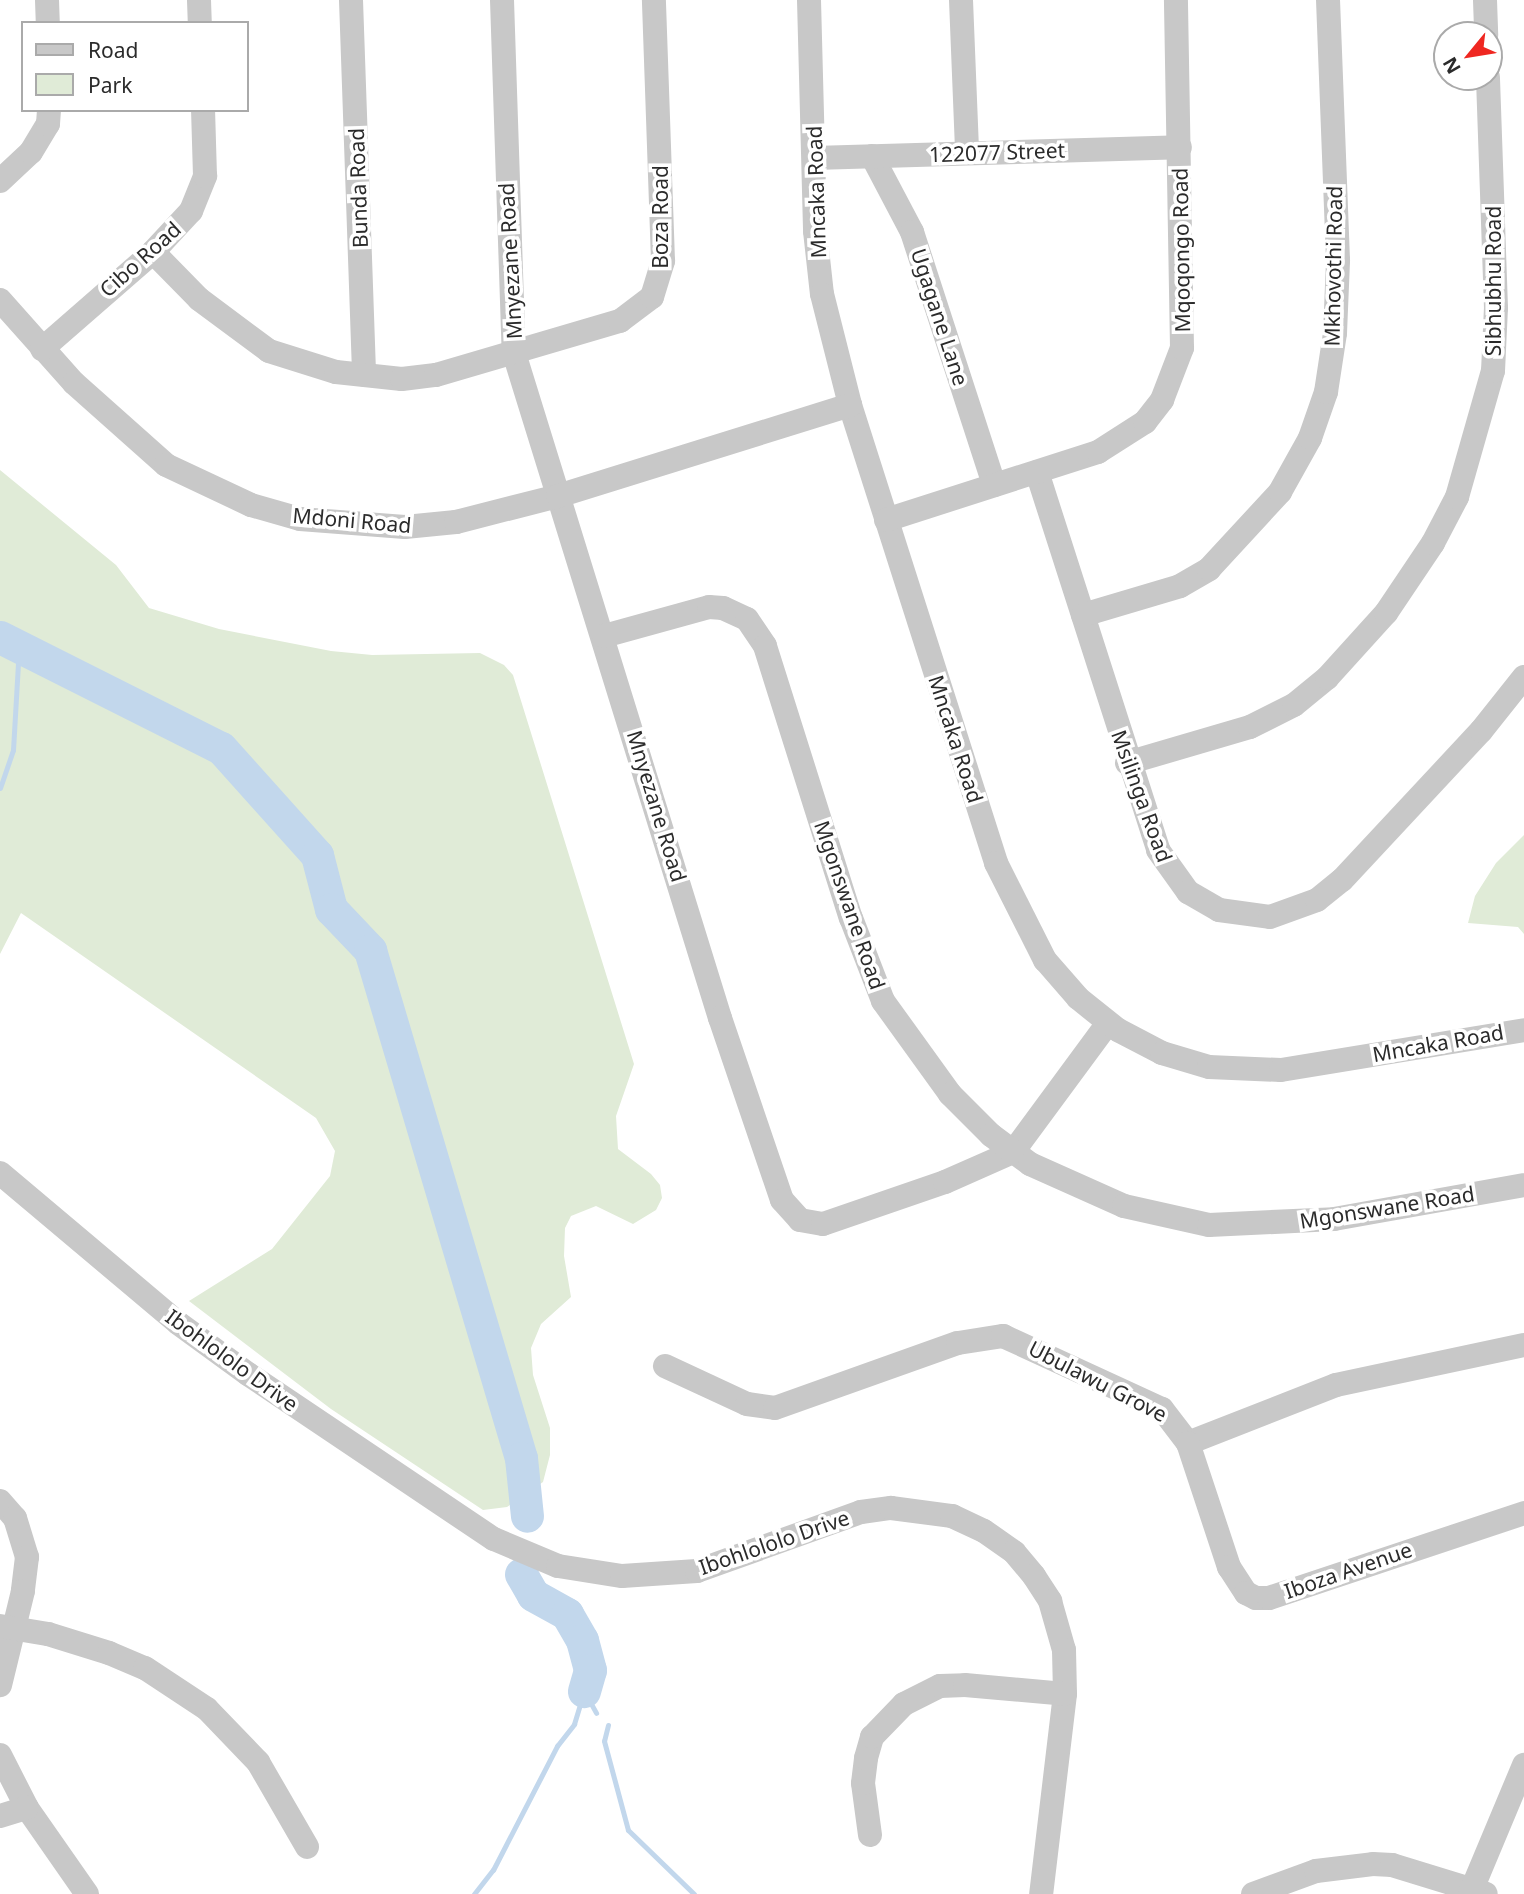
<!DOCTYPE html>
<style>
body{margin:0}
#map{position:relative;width:1524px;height:1894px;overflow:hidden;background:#fff;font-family:"Noto Sans",sans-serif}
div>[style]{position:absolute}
.green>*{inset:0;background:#e0ebd7}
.stream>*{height:5px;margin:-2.5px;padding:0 2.5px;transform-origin:2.5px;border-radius:2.5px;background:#c2d7ec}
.river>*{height:33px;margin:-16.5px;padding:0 16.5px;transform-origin:16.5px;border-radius:16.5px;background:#c2d7ec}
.minor>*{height:24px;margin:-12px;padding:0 12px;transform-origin:12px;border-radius:12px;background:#c8c8c8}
span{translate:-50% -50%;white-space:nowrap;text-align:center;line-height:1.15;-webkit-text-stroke:7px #fff;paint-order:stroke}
.street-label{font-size:21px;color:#2b2b2b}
.legend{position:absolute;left:21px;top:21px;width:228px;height:91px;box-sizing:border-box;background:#fff;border:2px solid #aaa;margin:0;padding:9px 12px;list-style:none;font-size:21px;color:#2b2b2b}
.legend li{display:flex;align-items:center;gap:14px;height:35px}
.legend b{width:35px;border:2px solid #aaa}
.north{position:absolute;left:1433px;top:21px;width:70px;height:70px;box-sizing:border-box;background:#fff;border:2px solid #aaa;border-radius:50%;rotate:240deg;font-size:19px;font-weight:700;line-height:28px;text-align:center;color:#2b2b2b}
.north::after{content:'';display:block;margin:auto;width:24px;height:32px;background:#ef2721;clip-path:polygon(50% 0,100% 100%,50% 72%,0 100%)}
</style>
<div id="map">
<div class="green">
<i style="clip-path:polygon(0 470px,116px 565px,149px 608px,219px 629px,331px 651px,372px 655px,480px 653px,504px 665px,513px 675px,634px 1064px,616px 1116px,618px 1149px,651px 1174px,660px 1185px,662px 1198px,656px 1210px,633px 1224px,596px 1206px,571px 1216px,565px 1228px,564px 1256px,571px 1297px,541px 1324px,531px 1348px,533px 1375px,550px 1428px,550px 1455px,543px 1482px,507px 1507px,483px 1510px,331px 1409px,189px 1301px,272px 1249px,330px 1176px,335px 1151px,316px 1118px,21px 913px,0 954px)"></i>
<i style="clip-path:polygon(1524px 835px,1524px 934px,1518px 927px,1468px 923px,1475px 896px,1496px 863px)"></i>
</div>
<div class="stream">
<i style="left:0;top:788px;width:40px;rotate:-71.1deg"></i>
<i style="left:13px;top:750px;width:103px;rotate:-86.7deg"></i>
<i style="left:584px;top:1691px;width:25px;rotate:61deg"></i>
<i style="left:608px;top:1725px;width:16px;rotate:104deg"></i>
<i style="left:604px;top:1741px;width:92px;rotate:74.9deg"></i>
<i style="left:628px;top:1830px;width:92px;rotate:44.1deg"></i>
<i style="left:474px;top:1894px;width:31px;rotate:-52deg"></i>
<i style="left:493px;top:1870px;width:140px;rotate:-62.7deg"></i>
<i style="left:557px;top:1746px;width:28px;rotate:-52deg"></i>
<i style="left:574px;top:1724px;width:34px;rotate:-73deg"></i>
</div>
<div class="river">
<i style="left:0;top:637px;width:247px;rotate:26.7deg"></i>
<i style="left:221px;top:748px;width:144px;rotate:48.1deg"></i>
<i style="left:317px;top:855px;width:56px;rotate:75.5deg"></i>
<i style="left:331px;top:909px;width:57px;rotate:46.4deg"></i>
<i style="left:370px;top:950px;width:530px;rotate:73.45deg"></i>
<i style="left:521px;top:1458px;width:58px;rotate:84.1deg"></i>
<i style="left:521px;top:1574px;width:24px;rotate:60deg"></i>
<i style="left:533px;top:1595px;width:39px;rotate:29deg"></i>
<i style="left:567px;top:1614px;width:30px;rotate:60deg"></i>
<i style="left:582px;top:1640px;width:31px;rotate:75deg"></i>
<i style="left:590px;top:1670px;width:22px;rotate:106deg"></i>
</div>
<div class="minor">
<i style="left:47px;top:0;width:23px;rotate:88deg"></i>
<i style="left:199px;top:0;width:23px;rotate:88deg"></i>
<i style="left:351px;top:0;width:375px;rotate:88deg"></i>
<i style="left:502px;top:0;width:353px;rotate:88.1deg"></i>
<i style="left:514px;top:353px;width:696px;rotate:72.79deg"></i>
<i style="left:720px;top:1018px;width:192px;rotate:71.2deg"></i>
<i style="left:782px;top:1200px;width:27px;rotate:48deg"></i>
<i style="left:800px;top:1220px;width:23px;rotate:10deg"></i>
<i style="left:823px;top:1224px;width:129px;rotate:-19deg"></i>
<i style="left:945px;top:1182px;width:74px;rotate:-23.8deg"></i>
<i style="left:1013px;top:1152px;width:160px;rotate:-53.6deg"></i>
<i style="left:809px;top:0;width:231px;rotate:88.5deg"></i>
<i style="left:815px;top:231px;width:63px;rotate:83.7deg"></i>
<i style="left:822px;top:294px;width:114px;rotate:75.8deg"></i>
<i style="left:850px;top:405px;width:481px;rotate:72.3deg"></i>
<i style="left:996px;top:863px;width:109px;rotate:63.2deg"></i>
<i style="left:1045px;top:960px;width:50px;rotate:49deg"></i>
<i style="left:1078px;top:998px;width:51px;rotate:38.7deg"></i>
<i style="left:1118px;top:1030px;width:50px;rotate:27.6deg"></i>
<i style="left:1162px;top:1053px;width:49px;rotate:16.6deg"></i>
<i style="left:1209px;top:1067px;width:72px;rotate:2.4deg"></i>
<i style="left:1281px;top:1070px;width:246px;rotate:-9.3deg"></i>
<i style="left:961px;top:0;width:152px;rotate:87.7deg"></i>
<i style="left:1485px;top:0;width:35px;rotate:88deg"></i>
<i style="left:872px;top:156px;width:86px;rotate:62.2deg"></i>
<i style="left:912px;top:232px;width:266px;rotate:72deg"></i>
<i style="left:814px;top:158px;width:366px;rotate:-1.7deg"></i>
<i style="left:0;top:181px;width:42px;rotate:-43.1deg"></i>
<i style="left:31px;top:152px;width:33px;rotate:-59deg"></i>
<i style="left:48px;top:124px;width:14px;rotate:-86deg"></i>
<i style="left:153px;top:252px;width:66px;rotate:45.6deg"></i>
<i style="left:199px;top:299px;width:87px;rotate:36.6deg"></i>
<i style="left:269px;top:351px;width:70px;rotate:17.4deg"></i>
<i style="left:336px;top:372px;width:66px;rotate:6.1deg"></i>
<i style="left:402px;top:379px;width:34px;rotate:-7deg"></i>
<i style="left:436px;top:375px;width:192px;rotate:-16.4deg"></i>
<i style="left:620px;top:321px;width:40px;rotate:-37deg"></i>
<i style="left:652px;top:297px;width:38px;rotate:-73deg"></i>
<i style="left:663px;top:261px;width:261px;rotate:-92deg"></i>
<i style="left:0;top:300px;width:111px;rotate:48.3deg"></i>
<i style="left:74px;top:383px;width:123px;rotate:41.7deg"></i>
<i style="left:166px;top:465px;width:94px;rotate:25.2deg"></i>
<i style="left:251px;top:505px;width:51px;rotate:15.9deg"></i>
<i style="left:300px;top:519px;width:105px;rotate:4.4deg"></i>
<i style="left:405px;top:527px;width:51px;rotate:-5.6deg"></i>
<i style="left:456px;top:522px;width:105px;rotate:-14.3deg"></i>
<i style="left:558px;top:496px;width:306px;rotate:-17.3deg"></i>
<i style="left:42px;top:349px;width:147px;rotate:-41.1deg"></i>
<i style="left:153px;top:252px;width:56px;rotate:-47.2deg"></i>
<i style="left:191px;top:211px;width:38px;rotate:-68deg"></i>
<i style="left:205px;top:176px;width:66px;rotate:-91.7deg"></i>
<i style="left:1037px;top:472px;width:397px;rotate:72.2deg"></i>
<i style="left:1158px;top:850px;width:52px;rotate:54.5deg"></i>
<i style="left:1188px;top:892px;width:36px;rotate:30deg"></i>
<i style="left:1219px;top:910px;width:51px;rotate:7.8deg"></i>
<i style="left:1270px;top:917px;width:50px;rotate:-19.9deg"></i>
<i style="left:1317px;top:900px;width:32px;rotate:-39deg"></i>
<i style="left:1342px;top:880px;width:204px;rotate:-47deg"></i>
<i style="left:1481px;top:731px;width:69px;rotate:-51.5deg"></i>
<i style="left:886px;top:520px;width:223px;rotate:-17.8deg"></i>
<i style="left:1098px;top:452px;width:56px;rotate:-32.6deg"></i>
<i style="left:1145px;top:422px;width:28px;rotate:-52deg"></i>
<i style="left:1162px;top:400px;width:56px;rotate:-69deg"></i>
<i style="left:1182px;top:348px;width:348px;rotate:-91deg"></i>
<i style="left:1083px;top:615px;width:101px;rotate:-16.6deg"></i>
<i style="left:1180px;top:586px;width:34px;rotate:-30deg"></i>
<i style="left:1209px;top:569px;width:105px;rotate:-47.3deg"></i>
<i style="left:1280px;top:492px;width:62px;rotate:-60.9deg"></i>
<i style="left:1310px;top:438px;width:49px;rotate:-70.8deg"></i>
<i style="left:1326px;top:392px;width:60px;rotate:-81.3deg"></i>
<i style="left:1335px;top:333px;width:73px;rotate:-87.6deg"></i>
<i style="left:1338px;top:260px;width:260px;rotate:-92.2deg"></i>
<i style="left:604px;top:636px;width:109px;rotate:-15.4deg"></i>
<i style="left:709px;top:607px;width:14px;rotate:4deg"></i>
<i style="left:723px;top:608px;width:26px;rotate:25deg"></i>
<i style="left:747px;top:619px;width:32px;rotate:56deg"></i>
<i style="left:765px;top:646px;width:285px;rotate:72.5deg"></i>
<i style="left:851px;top:918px;width:89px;rotate:68.9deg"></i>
<i style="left:883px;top:1001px;width:115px;rotate:54.2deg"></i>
<i style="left:950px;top:1094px;width:58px;rotate:45deg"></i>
<i style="left:991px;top:1135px;width:49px;rotate:36.6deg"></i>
<i style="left:1030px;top:1164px;width:103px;rotate:24.1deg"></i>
<i style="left:1124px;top:1206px;width:87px;rotate:12.6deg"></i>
<i style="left:1209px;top:1225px;width:125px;rotate:-2.7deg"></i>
<i style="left:1334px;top:1219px;width:193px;rotate:-10.1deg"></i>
<i style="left:1127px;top:763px;width:128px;rotate:-16.3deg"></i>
<i style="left:1250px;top:727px;width:49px;rotate:-26.6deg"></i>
<i style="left:1294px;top:705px;width:43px;rotate:-39.3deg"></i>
<i style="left:1327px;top:678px;width:88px;rotate:-47.8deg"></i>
<i style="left:1386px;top:613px;width:84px;rotate:-56.1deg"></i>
<i style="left:1433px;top:543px;width:52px;rotate:-62.4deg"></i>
<i style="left:1457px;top:497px;width:131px;rotate:-74.1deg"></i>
<i style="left:1493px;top:371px;width:63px;rotate:-87.3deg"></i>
<i style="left:1496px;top:308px;width:231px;rotate:-92deg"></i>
<i style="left:0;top:1173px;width:233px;rotate:40.1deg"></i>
<i style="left:178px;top:1323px;width:87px;rotate:36.1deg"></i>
<i style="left:248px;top:1374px;width:296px;rotate:33.9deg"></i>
<i style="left:494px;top:1539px;width:69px;rotate:22.9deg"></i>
<i style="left:558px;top:1566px;width:65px;rotate:8.9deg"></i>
<i style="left:622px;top:1576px;width:75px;rotate:-3.8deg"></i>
<i style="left:697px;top:1571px;width:174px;rotate:-19.8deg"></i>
<i style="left:861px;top:1512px;width:30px;rotate:-8deg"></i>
<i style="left:891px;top:1508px;width:62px;rotate:7.5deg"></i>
<i style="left:952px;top:1516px;width:35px;rotate:25deg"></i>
<i style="left:984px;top:1531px;width:37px;rotate:35deg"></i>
<i style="left:1014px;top:1552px;width:31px;rotate:50deg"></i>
<i style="left:1034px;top:1576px;width:30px;rotate:57deg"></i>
<i style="left:1050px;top:1601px;width:51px;rotate:74.1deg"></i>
<i style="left:1064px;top:1650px;width:44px;rotate:88.7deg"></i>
<i style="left:1065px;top:1694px;width:201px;rotate:96.8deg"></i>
<i style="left:665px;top:1366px;width:90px;rotate:24.9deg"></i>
<i style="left:747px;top:1404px;width:28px;rotate:8deg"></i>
<i style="left:775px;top:1408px;width:194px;rotate:-19.6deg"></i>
<i style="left:958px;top:1343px;width:46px;rotate:-8.8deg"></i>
<i style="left:1003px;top:1336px;width:175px;rotate:24.7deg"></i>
<i style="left:1162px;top:1409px;width:43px;rotate:52.6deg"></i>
<i style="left:1188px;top:1443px;width:159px;rotate:-21.4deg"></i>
<i style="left:1336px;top:1385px;width:192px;rotate:-12deg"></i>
<i style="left:1188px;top:1443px;width:131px;rotate:71.7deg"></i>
<i style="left:1229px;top:1567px;width:31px;rotate:57deg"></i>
<i style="left:1246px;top:1593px;width:11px;rotate:27deg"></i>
<i style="left:1256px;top:1598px;width:13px"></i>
<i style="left:1269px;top:1598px;width:269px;rotate:-18.4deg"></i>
<i style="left:0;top:1501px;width:23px;rotate:49deg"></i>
<i style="left:15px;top:1518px;width:41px;rotate:72.9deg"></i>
<i style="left:27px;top:1557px;width:34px;rotate:97deg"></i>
<i style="left:23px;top:1591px;width:97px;rotate:103.7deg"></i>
<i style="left:0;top:1626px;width:49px;rotate:9.5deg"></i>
<i style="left:48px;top:1634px;width:64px;rotate:17.3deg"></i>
<i style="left:109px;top:1653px;width:39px;rotate:23deg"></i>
<i style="left:145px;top:1668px;width:74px;rotate:33.5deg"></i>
<i style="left:207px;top:1709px;width:74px;rotate:46.1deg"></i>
<i style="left:258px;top:1762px;width:98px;rotate:60deg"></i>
<i style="left:0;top:1755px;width:59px;rotate:63deg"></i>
<i style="left:27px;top:1808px;width:105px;rotate:55.1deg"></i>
<i style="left:0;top:1816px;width:28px;rotate:-17deg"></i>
<i style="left:870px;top:1835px;width:52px;rotate:-97.7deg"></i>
<i style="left:863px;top:1783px;width:25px;rotate:-83deg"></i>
<i style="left:866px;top:1758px;width:22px;rotate:-74deg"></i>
<i style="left:872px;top:1737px;width:46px;rotate:-45.9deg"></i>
<i style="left:904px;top:1704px;width:40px;rotate:-26.6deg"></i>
<i style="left:940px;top:1686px;width:25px;rotate:-2deg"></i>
<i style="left:965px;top:1685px;width:100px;rotate:5.1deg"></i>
<i style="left:1253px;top:1894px;width:67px;rotate:-20.1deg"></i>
<i style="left:1316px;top:1871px;width:57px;rotate:-7deg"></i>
<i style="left:1373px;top:1864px;width:19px;rotate:3deg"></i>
<i style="left:1392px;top:1865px;width:98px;rotate:17.1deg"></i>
<i style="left:1470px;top:1894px;width:140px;rotate:-67.3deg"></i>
</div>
<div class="street-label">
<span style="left:997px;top:152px;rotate:-2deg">122077 Street</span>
<span style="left:358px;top:188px;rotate:-92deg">Bunda Road</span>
<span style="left:816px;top:192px;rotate:-92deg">Mncaka Road</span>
<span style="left:660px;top:217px;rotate:-90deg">Boza Road</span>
<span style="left:1181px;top:250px;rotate:-91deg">Mqoqongo Road</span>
<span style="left:140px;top:259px;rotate:-42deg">Cibo Road</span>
<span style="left:510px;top:261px;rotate:-93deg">Mnyezane Road</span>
<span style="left:1333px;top:266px;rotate:-89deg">Mkhovothi Road</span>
<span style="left:1493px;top:281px;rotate:-90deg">Sibhubhu Road</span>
<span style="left:940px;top:317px;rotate:72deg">Ugagane Lane</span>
<span style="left:352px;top:520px;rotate:5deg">Mdoni Road</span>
<span style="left:956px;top:739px;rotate:72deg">Mncaka Road</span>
<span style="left:1142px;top:796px;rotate:70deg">Msilinga Road</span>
<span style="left:657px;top:806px;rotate:73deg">Mnyezane Road</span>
<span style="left:850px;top:905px;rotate:71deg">Mgonswane Road</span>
<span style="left:1438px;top:1043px;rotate:-10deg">Mncaka Road</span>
<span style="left:1387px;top:1207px;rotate:-9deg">Mgonswane Road</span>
<span style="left:232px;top:1360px;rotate:36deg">Ibohlololo Drive</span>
<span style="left:1098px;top:1381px;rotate:27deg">Ubulawu Grove</span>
<span style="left:774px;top:1542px;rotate:-19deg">Ibohlololo Drive</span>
<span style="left:1348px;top:1570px;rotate:-19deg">Iboza Avenue</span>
</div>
<ul class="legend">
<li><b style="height:9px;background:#c8c8c8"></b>Road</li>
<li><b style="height:19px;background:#e0ebd7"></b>Park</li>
</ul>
<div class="north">N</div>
</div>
